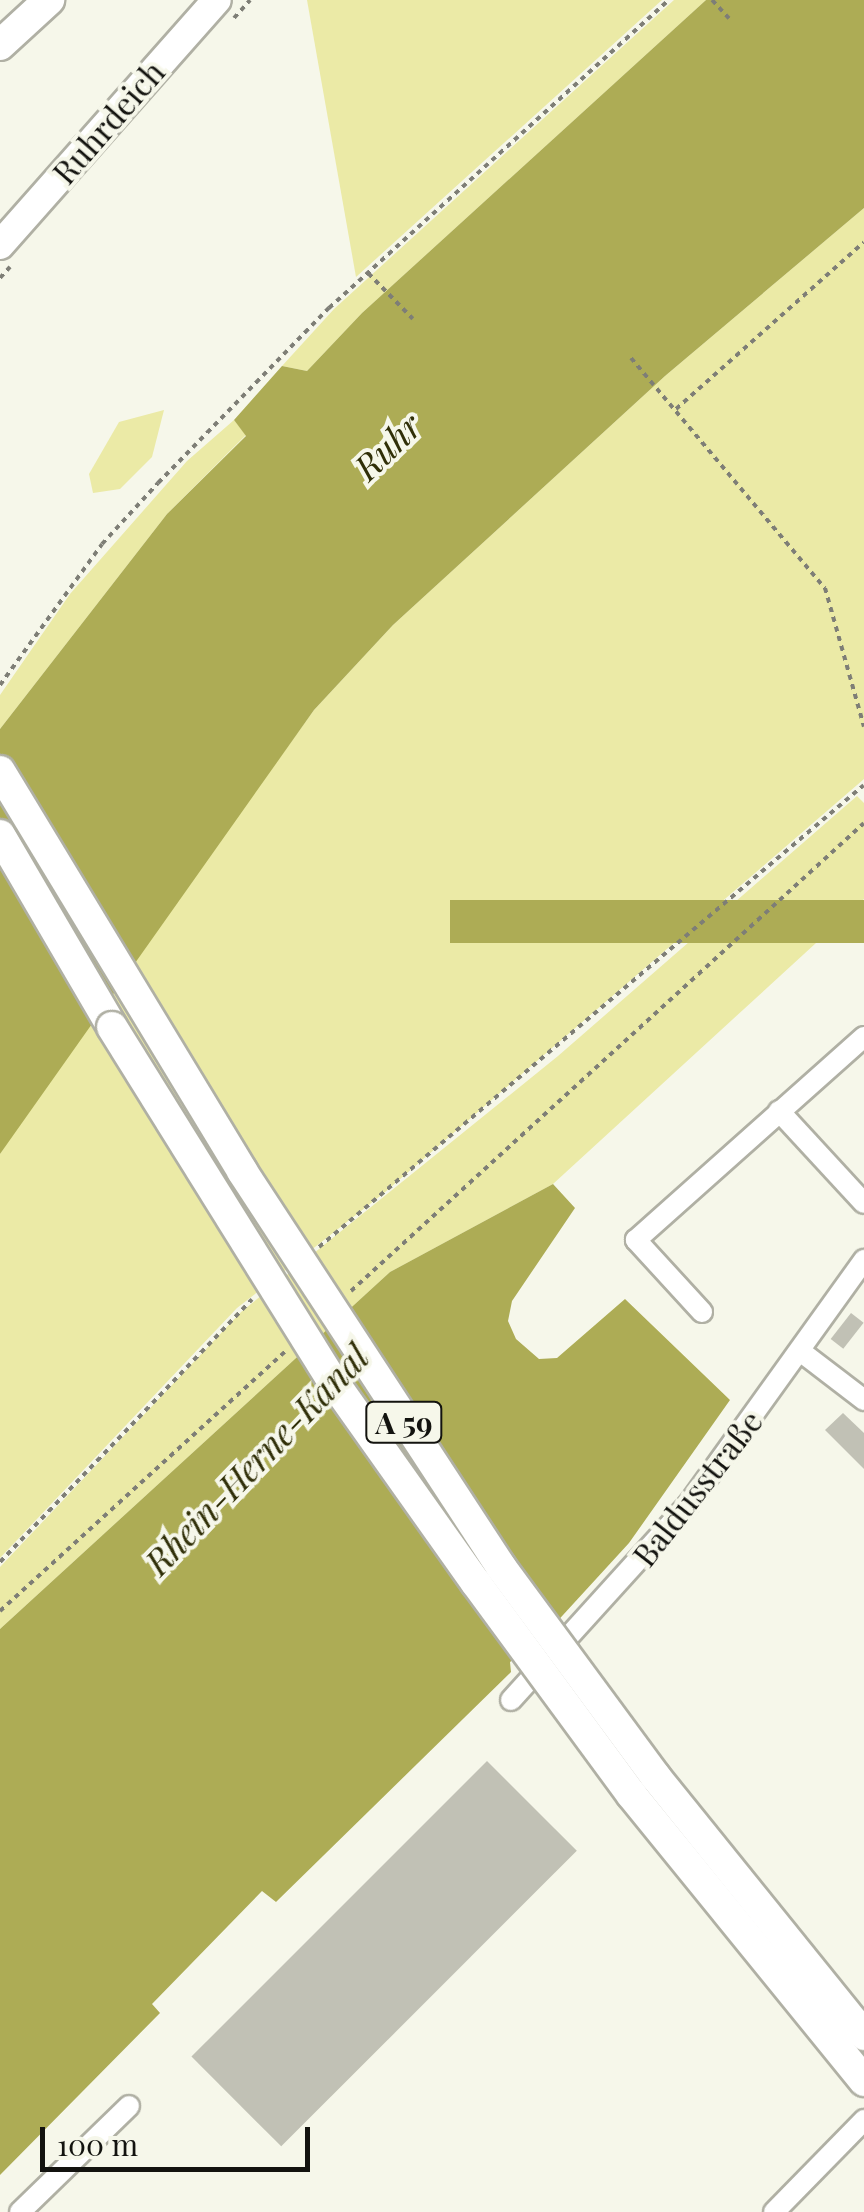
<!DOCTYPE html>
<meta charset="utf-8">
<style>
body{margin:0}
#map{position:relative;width:864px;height:2212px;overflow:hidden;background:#f6f7ea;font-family:"Playfair Display",serif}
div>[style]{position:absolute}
.green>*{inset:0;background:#ebeaa6}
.water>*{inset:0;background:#adac55;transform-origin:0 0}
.building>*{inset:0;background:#c1c1b5;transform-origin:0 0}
.path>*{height:4px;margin-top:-2px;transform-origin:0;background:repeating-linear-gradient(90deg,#7e7e76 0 5px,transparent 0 10px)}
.roads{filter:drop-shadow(2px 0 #b0b0a4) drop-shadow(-2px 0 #b0b0a4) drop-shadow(0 2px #b0b0a4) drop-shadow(0 -2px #b0b0a4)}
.minor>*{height:20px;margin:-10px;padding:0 10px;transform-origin:10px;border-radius:10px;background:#fff}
.major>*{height:28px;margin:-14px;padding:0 14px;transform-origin:14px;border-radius:14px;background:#fff}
.highway>*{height:30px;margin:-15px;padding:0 15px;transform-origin:15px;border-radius:15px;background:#fff}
.bridges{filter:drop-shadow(2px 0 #b0b0a4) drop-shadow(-2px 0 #b0b0a4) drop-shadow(0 2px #b0b0a4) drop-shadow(0 -2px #b0b0a4)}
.highway-bridge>*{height:30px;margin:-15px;padding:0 15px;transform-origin:15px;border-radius:15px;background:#fff}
span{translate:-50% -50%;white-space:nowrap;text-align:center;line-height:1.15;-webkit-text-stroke:8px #f6f7ea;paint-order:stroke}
.shield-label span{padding:2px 8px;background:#f6f7ea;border:2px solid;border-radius:8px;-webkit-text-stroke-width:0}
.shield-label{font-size:30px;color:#13130f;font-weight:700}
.street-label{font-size:32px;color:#13130f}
.water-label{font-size:35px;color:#302f08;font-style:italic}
.scale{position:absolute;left:40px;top:2127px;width:270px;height:45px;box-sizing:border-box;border:5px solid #13130f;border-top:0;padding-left:12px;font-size:30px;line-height:35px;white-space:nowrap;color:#13130f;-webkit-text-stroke:8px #f6f7ea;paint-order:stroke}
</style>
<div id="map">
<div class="green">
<i style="clip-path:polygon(307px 0,662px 0,356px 277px)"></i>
<i style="clip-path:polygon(674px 0,706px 0,362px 313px,307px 371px,282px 366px,334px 309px)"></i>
<i style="clip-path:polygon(864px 208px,864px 779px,384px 1193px,237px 1308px,0 1558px,0 1154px,32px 1101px,314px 710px,393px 625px,665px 376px)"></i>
<i style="clip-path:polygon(164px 410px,152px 457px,120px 489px,93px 493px,89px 474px,119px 422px)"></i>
<i style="clip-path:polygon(234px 420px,246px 435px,167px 514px,0 729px,0 695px,70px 594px,187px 461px)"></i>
<i style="clip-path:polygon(857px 796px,864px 803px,864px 899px,553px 1184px,390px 1272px,0 1629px,0 1567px,241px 1312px,558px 1056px)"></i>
</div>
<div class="water">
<i style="clip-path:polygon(706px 0,864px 0,864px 208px,665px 376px,393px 625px,314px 710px,0 1154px,0 729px,167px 514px,246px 436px,234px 420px,282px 366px,307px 371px,362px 313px)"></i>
<i style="left:864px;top:900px;width:43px;height:414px;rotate:90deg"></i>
<i style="clip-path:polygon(553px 1184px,575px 1208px,512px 1301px,508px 1321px,516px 1339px,539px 1359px,557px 1358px,625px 1299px,730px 1400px,629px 1543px,541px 1639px,510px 1662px,511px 1672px,276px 1902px,262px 1891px,152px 2004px,160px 2013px,0 2175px,0 1629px,390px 1272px)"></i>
</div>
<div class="building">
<i style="left:851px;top:1313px;width:16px;height:33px;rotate:38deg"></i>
<i style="clip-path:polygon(843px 1413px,864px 1433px,864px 1469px,825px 1430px)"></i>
<i style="left:487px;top:1761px;width:127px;height:418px;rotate:45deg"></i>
</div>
<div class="path">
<i style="left:712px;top:0;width:25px;rotate:47deg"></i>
<i style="left:234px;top:18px;width:24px;rotate:-48deg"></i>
<i style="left:368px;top:273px;width:64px;rotate:45.6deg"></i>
<i style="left:0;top:278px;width:15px;rotate:-48deg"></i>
<i style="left:631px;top:358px;width:301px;rotate:49.9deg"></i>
<i style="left:825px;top:588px;width:144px;rotate:74.3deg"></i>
<i style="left:676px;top:409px;width:251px;rotate:-41.6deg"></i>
<i style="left:0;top:685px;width:174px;rotate:-54.1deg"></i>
<i style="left:102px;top:544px;width:83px;rotate:-47.4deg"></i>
<i style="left:158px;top:483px;width:245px;rotate:-45.7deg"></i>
<i style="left:329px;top:308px;width:459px;rotate:-42.2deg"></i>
<i style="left:319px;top:1247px;width:714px;rotate:-40.29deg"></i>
<i style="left:351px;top:1291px;width:694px;rotate:-42.37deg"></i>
<i style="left:0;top:1562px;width:364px;rotate:-46.2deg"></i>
<i style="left:0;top:1611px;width:385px;rotate:-42.3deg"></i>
</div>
<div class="roads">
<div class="minor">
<i style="left:779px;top:1111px;width:125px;rotate:47.3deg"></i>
<i style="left:702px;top:1312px;width:98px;rotate:-132.5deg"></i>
<i style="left:636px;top:1240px;width:305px;rotate:-41.7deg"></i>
<i style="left:800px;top:1351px;width:81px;rotate:37.4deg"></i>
<i style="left:511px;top:1700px;width:263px;rotate:-47.8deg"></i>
<i style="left:688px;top:1505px;width:302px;rotate:-54.3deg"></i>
<i style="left:20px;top:2212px;width:152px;rotate:-44.2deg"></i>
<i style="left:774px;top:2212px;width:129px;rotate:-45.6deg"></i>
</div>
<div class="major">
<i style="left:0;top:245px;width:327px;rotate:-48.5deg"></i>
</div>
<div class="highway">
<i style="left:0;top:45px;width:67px;rotate:-42.6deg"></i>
<i style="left:0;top:835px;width:222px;rotate:59.7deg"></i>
</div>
</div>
<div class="bridges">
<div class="highway-bridge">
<i style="left:0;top:771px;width:468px;rotate:58.8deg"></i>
<i style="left:242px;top:1171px;width:473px;rotate:56.8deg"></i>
<i style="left:501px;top:1567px;width:260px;rotate:53.6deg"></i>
<i style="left:655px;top:1776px;width:333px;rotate:51.1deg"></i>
<i style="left:112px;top:1027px;width:412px;rotate:58.1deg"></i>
<i style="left:330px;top:1377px;width:252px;rotate:54.7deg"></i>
<i style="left:476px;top:1583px;width:262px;rotate:53.7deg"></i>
<i style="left:631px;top:1794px;width:370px;rotate:50.9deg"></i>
</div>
</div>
<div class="shield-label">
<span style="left:404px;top:1422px">A 59</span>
</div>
<div class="street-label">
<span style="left:108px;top:122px;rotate:-49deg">Ruhrdeich</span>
<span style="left:697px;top:1488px;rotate:-52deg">Baldusstraße</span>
</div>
<div class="water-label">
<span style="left:387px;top:446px;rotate:-44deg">Ruhr</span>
<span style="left:256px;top:1459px;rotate:-46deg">Rhein-Herne-Kanal</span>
</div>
<div class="scale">100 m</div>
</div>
